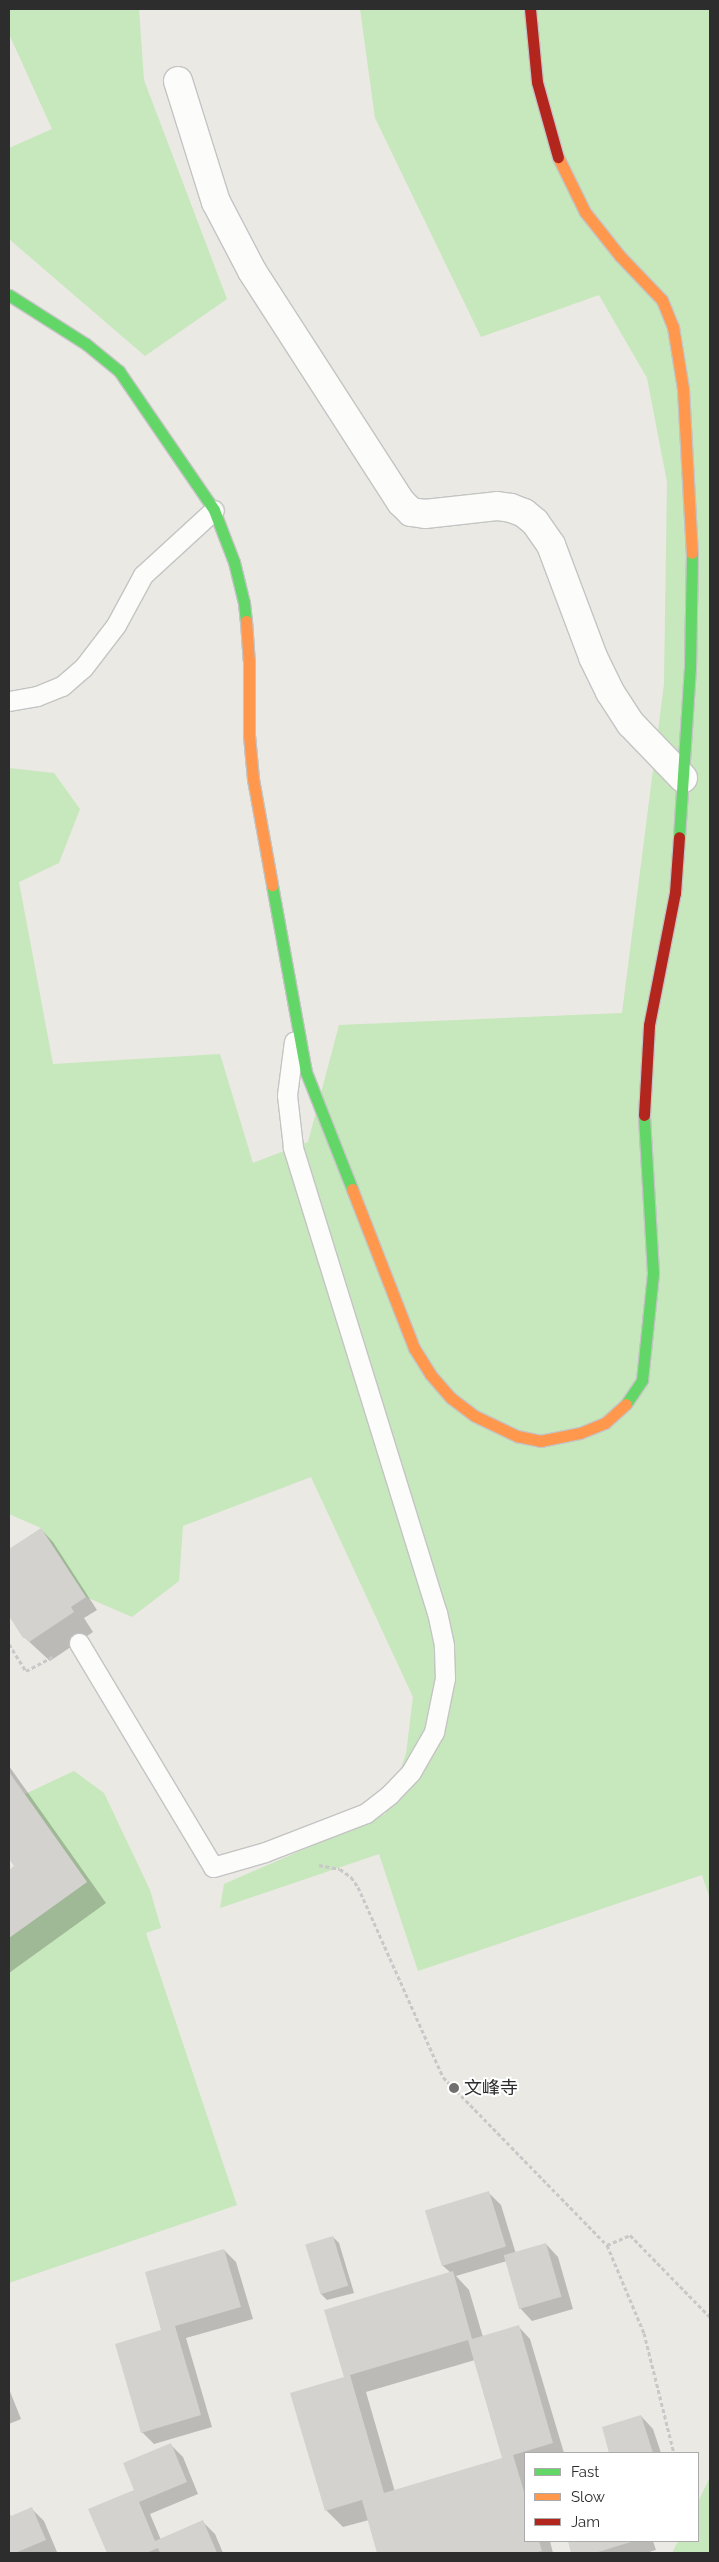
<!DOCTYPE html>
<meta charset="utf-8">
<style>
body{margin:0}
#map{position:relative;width:719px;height:2562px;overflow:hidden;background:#eae9e4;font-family:Raleway,"Noto Sans SC",sans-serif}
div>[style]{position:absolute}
.green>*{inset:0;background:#c7e7bc}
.shadow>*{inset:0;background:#0003}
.building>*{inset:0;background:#d3d2ce;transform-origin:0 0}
.path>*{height:3px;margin-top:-1.5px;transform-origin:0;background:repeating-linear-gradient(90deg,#c8c8c8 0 4px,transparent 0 6.5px)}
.roads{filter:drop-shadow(1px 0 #c4c4c4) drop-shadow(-1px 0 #c4c4c4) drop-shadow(0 1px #c4c4c4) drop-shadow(0 -1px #c4c4c4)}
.lane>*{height:19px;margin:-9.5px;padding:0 9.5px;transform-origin:9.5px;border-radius:9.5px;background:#fcfcfb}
.street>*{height:28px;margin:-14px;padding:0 14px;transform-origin:14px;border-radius:14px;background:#fcfcfb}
.fast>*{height:11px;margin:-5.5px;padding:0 5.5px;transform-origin:5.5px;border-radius:5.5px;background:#63d668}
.slow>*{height:11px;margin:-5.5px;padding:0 5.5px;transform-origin:5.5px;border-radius:5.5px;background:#ff974d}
.jam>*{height:11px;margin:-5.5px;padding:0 5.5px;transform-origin:5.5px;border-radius:5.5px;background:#b3261e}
.dots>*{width:14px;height:14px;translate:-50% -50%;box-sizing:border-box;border:2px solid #fff;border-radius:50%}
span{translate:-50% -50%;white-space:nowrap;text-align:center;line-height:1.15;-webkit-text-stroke:4px #fff;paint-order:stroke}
.poi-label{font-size:18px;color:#2d2d2d}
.left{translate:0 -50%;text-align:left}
.frame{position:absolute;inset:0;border:10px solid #2d2d2d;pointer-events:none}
.legend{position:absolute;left:524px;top:2452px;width:175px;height:90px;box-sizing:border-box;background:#fff;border:1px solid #ababab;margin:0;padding:6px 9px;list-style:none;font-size:15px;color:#2d2d2d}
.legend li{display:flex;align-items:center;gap:10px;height:25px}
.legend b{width:25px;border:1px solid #ababab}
</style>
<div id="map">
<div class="green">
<i style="clip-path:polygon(9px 9px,139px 9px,144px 80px,227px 299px,145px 356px,9px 239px,9px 148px,52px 129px,9px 34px)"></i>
<i style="clip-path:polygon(360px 9px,710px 9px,710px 1899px,702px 1875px,418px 1971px,379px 1854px,220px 1908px,224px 1884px,385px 1814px,406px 1754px,413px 1697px,311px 1477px,183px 1526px,179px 1581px,132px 1617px,86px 1597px,41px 1528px,9px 1514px,9px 768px,54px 773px,80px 809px,59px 863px,19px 882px,53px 1064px,220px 1054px,253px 1163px,308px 1142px,339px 1025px,622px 1013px,664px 684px,667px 482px,647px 378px,599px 295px,481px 337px,375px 118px)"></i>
<i style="clip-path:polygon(74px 1771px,104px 1793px,150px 1890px,161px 1928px,146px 1933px,237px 2205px,9px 2283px,9px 1938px,87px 1882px,25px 1794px)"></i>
<i style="clip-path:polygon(710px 2477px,710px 2553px,672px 2553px,678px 2541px,698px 2541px,698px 2502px)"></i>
</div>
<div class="shadow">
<i style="clip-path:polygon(41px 1529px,53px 1542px,97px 1610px,84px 1618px,93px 1632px,50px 1661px,24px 1637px,9px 1610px,9px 1551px)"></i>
<i style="clip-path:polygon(9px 1766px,106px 1903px,9px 1973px,9px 1871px,15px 1866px,9px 1857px)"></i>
<i style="clip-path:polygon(evenodd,489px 2193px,501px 2205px,516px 2254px,546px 2244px,558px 2257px,573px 2309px,532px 2321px,520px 2308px,507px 2261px,456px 2276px,469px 2290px,483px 2337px,518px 2326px,530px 2339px,564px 2453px,525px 2453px,525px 2541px,550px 2541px,553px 2553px,379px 2553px,369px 2520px,343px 2527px,326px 2510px,345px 2378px,451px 2273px,442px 2265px,489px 2193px,475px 2360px,505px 2459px,395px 2492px,366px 2392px,475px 2360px)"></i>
<i style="clip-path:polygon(333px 2237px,339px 2243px,354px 2293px,327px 2300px,321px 2294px)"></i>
<i style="clip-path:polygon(224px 2250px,236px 2262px,253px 2319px,186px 2338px,212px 2427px,154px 2444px,142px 2432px,163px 2331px)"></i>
<i style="clip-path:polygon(9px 2389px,21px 2419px,9px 2424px)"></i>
<i style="clip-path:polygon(641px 2416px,653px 2429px,661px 2453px,611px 2453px,603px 2428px)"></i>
<i style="clip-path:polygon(170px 2444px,183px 2457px,198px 2494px,150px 2514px,161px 2540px,203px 2522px,215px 2534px,223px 2553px,108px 2553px,90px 2510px,135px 2491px)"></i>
<i style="clip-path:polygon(32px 2509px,44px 2521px,57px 2552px,9px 2553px,9px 2511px,11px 2517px)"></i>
<i style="clip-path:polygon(569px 2541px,653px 2541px,656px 2550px,646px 2553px,573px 2553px)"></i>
</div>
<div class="building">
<i style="clip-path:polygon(41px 1528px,86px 1597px,71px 1607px,74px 1612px,29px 1642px,25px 1637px,23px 1638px,9px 1616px,9px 1549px)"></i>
<i style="clip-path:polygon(9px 1772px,87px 1882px,9px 1938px,9px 1870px,14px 1866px,9px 1859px)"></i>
<i style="left:489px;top:2191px;width:58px;height:67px;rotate:73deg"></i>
<i style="left:333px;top:2236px;width:52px;height:29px;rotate:73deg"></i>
<i style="left:546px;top:2243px;width:56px;height:44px;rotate:74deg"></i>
<i style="clip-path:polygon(224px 2249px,241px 2307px,175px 2326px,201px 2415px,141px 2433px,115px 2344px,161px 2330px,145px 2272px)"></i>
<i style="clip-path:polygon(evenodd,453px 2271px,472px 2339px,519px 2325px,553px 2443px,513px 2455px,525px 2495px,525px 2541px,539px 2541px,542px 2551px,534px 2553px,377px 2553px,362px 2500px,325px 2511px,290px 2393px,344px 2377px,324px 2310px,453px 2271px,468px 2340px,502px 2458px,384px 2493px,350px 2375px,468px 2340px)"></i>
<i style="clip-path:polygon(641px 2415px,653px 2453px,609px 2453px,602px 2427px)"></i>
<i style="clip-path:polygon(171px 2443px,187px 2482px,139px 2502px,155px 2541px,203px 2520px,217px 2553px,160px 2553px,158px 2548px,146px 2553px,107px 2553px,88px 2509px,134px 2490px,123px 2463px)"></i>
<i style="clip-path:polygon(32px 2507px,46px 2540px,15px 2553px,9px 2553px,9px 2517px)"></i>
<i style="clip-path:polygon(568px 2541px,634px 2541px,595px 2553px,571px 2553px)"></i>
</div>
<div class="path">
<i style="left:9px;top:1644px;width:32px;rotate:58deg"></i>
<i style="left:26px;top:1671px;width:30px;rotate:-28deg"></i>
<i style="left:319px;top:1865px;width:21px;rotate:11deg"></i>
<i style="left:340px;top:1869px;width:14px;rotate:36deg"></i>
<i style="left:351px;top:1877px;width:12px;rotate:55deg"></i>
<i style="left:358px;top:1887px;width:208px;rotate:65.9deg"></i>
<i style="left:443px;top:2077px;width:235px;rotate:45.7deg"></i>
<i style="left:607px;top:2245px;width:95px;rotate:67.2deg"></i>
<i style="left:644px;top:2333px;width:124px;rotate:76deg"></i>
<i style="left:607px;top:2245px;width:25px;rotate:-23deg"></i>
<i style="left:630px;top:2235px;width:115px;rotate:45.7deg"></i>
</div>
<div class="roads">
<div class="lane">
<i style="left:9px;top:701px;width:28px;rotate:-10deg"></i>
<i style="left:37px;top:696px;width:27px;rotate:-22deg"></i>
<i style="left:62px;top:686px;width:28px;rotate:-41deg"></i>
<i style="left:83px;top:668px;width:54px;rotate:-52.5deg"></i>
<i style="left:116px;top:625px;width:57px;rotate:-61.6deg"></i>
<i style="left:143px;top:575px;width:96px;rotate:-42.5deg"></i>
<i style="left:79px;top:1643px;width:261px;rotate:59.1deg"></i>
<i style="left:213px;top:1867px;width:54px;rotate:-16.1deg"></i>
<i style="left:265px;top:1852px;width:108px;rotate:-21.1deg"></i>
<i style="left:366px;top:1813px;width:31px;rotate:-38deg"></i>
<i style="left:390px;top:1794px;width:30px;rotate:-46deg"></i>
<i style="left:411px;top:1772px;width:46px;rotate:-60.1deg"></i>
<i style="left:434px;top:1732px;width:55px;rotate:-78.5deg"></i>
<i style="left:445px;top:1678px;width:33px;rotate:-92deg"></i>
<i style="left:444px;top:1645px;width:33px;rotate:-102deg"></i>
<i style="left:437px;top:1613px;width:488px;rotate:-107.2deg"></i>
<i style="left:293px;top:1147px;width:52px;rotate:-96.6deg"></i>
<i style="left:287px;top:1095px;width:54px;rotate:-82.6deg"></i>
</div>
<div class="street">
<i style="left:178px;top:81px;width:127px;rotate:72.6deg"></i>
<i style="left:216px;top:202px;width:78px;rotate:62.4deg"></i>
<i style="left:252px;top:271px;width:275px;rotate:57.2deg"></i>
<i style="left:401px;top:502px;width:14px;rotate:45deg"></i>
<i style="left:411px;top:512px;width:14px;rotate:8deg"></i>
<i style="left:425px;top:514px;width:72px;rotate:-6.3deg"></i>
<i style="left:497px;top:506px;width:14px;rotate:8deg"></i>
<i style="left:511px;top:508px;width:14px;rotate:21deg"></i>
<i style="left:524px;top:513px;width:14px;rotate:39deg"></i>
<i style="left:535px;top:522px;width:28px;rotate:55deg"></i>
<i style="left:551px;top:545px;width:120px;rotate:69.4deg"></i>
<i style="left:593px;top:657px;width:39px;rotate:64deg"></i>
<i style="left:610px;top:692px;width:38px;rotate:57deg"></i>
<i style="left:631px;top:724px;width:75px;rotate:46.1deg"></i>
</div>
<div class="fast">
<i style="left:9px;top:295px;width:91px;rotate:32.5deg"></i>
<i style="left:86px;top:344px;width:43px;rotate:39.3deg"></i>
<i style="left:119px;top:371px;width:168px;rotate:55.6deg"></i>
<i style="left:214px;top:510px;width:56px;rotate:69deg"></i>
<i style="left:234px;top:562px;width:42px;rotate:76.3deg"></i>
<i style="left:244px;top:603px;width:18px;rotate:84deg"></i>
<i style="left:679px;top:837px;width:169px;rotate:-86.3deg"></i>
<i style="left:690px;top:668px;width:115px;rotate:-89deg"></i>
<i style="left:272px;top:885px;width:190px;rotate:79.7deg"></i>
<i style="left:306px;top:1072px;width:126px;rotate:68.5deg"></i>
<i style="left:626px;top:1404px;width:29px;rotate:-56deg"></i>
<i style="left:642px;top:1380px;width:108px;rotate:-84.1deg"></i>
<i style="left:653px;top:1273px;width:158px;rotate:-93.3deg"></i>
</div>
<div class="slow">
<i style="left:558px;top:157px;width:61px;rotate:63.9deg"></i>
<i style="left:585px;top:212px;width:56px;rotate:51.5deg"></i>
<i style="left:620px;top:256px;width:61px;rotate:46.3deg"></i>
<i style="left:662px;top:300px;width:29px;rotate:68deg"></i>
<i style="left:673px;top:327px;width:63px;rotate:80.8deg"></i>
<i style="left:683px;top:389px;width:164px;rotate:86.9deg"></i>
<i style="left:246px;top:621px;width:39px;rotate:86deg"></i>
<i style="left:249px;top:660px;width:75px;rotate:90deg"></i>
<i style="left:249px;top:735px;width:44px;rotate:84.8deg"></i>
<i style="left:253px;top:779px;width:108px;rotate:79.8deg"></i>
<i style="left:352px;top:1189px;width:171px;rotate:68.7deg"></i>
<i style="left:414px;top:1348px;width:31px;rotate:58deg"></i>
<i style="left:430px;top:1374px;width:32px;rotate:49deg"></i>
<i style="left:451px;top:1398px;width:30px;rotate:37deg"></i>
<i style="left:475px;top:1416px;width:47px;rotate:25.5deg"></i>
<i style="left:517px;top:1436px;width:24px;rotate:12deg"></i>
<i style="left:540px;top:1441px;width:41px;rotate:-11.3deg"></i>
<i style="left:580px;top:1433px;width:27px;rotate:-22deg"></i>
<i style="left:605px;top:1423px;width:28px;rotate:-42deg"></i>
</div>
<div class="jam">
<i style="left:530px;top:9px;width:73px;rotate:84.5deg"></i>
<i style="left:537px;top:82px;width:78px;rotate:74.4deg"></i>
<i style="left:644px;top:1115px;width:90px;rotate:-86.8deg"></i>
<i style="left:649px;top:1025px;width:135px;rotate:-78.9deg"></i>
<i style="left:675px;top:893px;width:56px;rotate:-85.9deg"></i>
</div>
</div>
<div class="dots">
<i style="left:454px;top:2088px;background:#6f6f6d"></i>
</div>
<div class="poi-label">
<span class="left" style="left:464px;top:2088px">文峰寺</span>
</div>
<div class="frame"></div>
<ul class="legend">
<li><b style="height:6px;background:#63d668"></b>Fast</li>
<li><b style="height:6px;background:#ff974d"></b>Slow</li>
<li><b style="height:6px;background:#b3261e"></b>Jam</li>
</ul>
</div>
